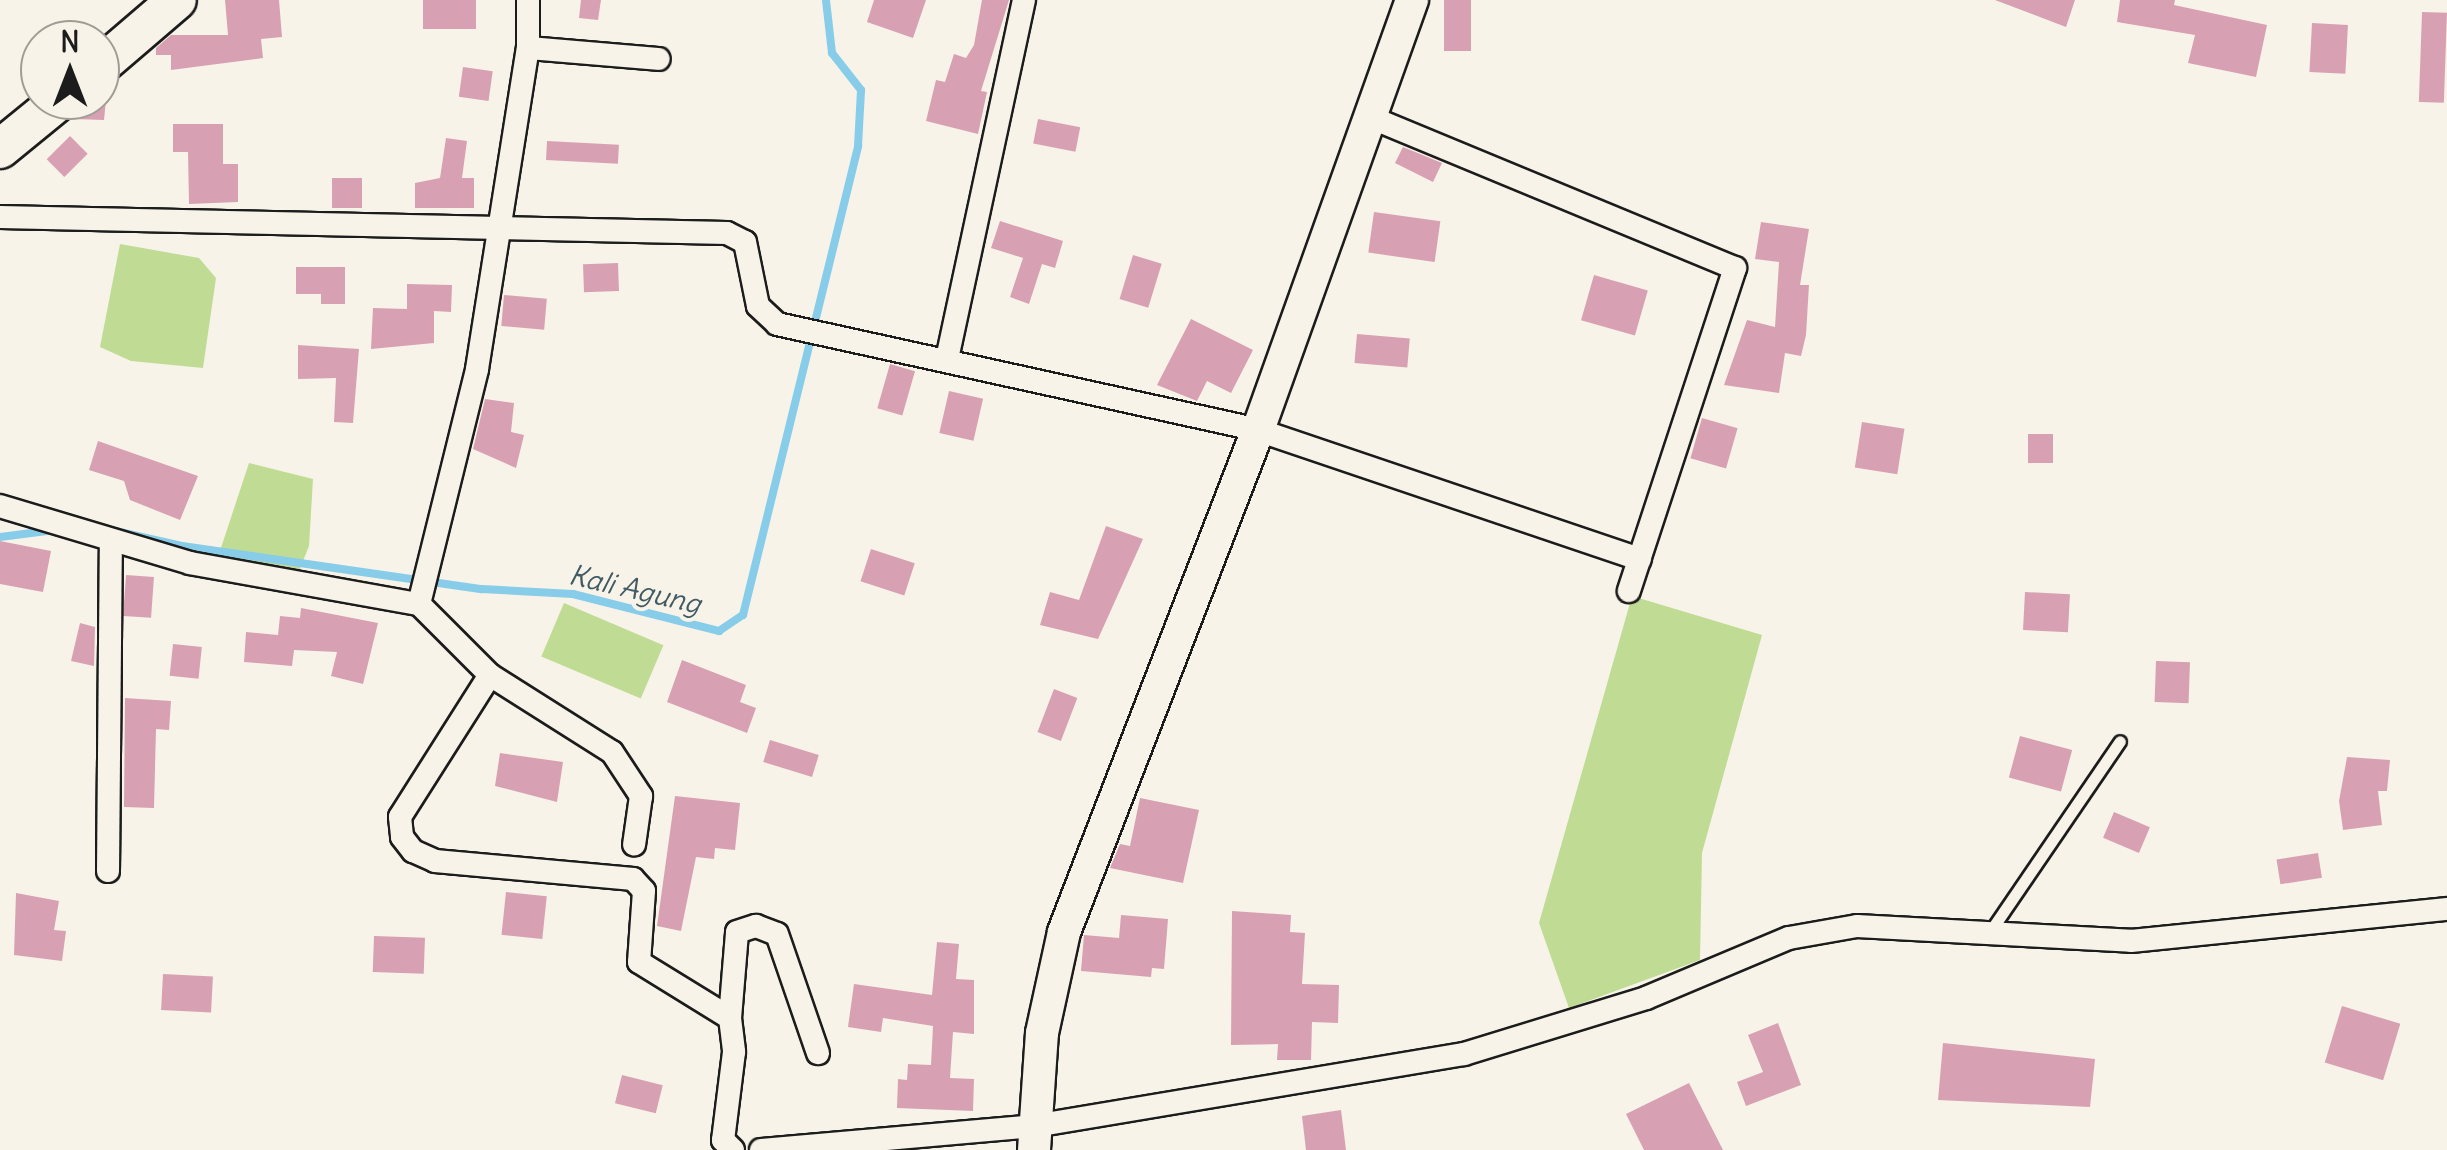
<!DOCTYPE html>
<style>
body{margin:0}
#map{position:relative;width:2447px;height:1150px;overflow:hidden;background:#f7f3e8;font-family:Delius,sans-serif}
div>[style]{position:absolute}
.green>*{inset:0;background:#c0dc94;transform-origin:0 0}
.stream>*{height:8px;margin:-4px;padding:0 4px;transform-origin:4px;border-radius:4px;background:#87cce8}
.building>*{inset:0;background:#d8a1b3;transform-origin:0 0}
.roads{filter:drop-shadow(2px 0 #1c1c1c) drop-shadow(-2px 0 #1c1c1c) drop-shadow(0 2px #1c1c1c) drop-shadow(0 -2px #1c1c1c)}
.lane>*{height:11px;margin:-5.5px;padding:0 5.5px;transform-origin:5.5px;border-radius:5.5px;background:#f7f3e8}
.street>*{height:22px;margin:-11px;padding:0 11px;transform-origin:11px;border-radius:11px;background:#f7f3e8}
.secondary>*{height:32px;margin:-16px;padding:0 16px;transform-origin:16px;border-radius:16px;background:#f7f3e8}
.primary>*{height:38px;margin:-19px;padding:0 19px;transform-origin:19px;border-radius:19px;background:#f7f3e8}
span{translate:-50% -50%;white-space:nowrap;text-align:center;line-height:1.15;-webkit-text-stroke:8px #f7f3e8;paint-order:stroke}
.water-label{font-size:28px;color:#415a63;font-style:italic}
.north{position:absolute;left:20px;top:20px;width:100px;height:100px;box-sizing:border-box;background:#f7f3e8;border:2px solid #9f9d96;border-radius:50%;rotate:0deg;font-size:28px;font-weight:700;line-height:40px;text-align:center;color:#1c1c1c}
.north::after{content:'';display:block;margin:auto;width:35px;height:45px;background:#1c1c1c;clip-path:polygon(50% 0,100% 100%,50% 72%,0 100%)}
</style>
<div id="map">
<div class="green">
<i style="clip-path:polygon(120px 244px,199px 258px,216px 278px,203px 368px,131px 361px,100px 347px)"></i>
<i style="clip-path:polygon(249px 463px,313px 479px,309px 546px,295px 581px,216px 563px)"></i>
<i style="clip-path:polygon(1632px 596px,1762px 635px,1702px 853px,1700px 960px,1569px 1008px,1539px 923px)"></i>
<i style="left:564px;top:603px;width:108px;height:58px;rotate:23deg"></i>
</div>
<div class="stream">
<i style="left:93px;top:526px;width:91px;rotate:12.7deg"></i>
<i style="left:182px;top:546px;width:303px;rotate:8.2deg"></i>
<i style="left:482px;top:589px;width:91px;rotate:3.1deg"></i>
<i style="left:573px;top:594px;width:151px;rotate:14.2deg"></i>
<i style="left:719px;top:631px;width:29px;rotate:-34deg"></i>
<i style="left:743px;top:615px;width:483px;rotate:-76.2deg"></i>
<i style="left:858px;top:146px;width:56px;rotate:-86.9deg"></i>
<i style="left:861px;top:90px;width:47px;rotate:-128.1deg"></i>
<i style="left:832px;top:53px;width:53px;rotate:-96.5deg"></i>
<i style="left:0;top:537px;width:55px;rotate:-7.3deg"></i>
</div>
<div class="building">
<i style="clip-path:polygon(225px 0,279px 0,282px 37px,261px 39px,263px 58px,171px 70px,171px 55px,156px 55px,156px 48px,171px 35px,228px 35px)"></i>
<i style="left:423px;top:0;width:53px;height:29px"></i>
<i style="clip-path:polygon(581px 0,601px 0,598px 20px,579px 18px)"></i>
<i style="clip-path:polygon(874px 0,926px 0,913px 38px,867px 22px)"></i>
<i style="clip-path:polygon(982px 0,1009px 0,981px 91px,987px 92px,978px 134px,926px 121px,936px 80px,945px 82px,954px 54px,966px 58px,974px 45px)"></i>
<i style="left:1444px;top:0;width:27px;height:51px"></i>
<i style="clip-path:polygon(1995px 0,2075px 0,2066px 27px)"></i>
<i style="clip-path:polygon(2120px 0,2175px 0,2174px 5px,2267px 25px,2256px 77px,2188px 63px,2195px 35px,2117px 22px)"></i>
<i style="left:2422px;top:12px;width:25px;height:90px;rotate:2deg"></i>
<i style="left:2312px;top:23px;width:36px;height:49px;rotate:3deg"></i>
<i style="left:463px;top:67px;width:30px;height:30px;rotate:8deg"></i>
<i style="clip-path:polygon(82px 100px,106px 100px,104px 120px,73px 119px)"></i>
<i style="left:1038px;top:119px;width:43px;height:25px;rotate:11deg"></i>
<i style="clip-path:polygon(173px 124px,223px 124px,223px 164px,238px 164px,238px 202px,189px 204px,188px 152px,173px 152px)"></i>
<i style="left:70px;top:136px;width:25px;height:33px;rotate:45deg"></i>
<i style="clip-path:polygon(446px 138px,467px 141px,462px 178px,474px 178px,474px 208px,415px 208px,415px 183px,440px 178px)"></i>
<i style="left:547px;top:141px;width:72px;height:19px;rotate:3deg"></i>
<i style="clip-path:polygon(1403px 147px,1442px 163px,1433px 182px,1395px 163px)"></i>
<i style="left:332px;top:178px;width:30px;height:30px"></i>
<i style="left:1374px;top:212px;width:67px;height:41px;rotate:8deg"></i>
<i style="clip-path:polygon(1000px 221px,1063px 241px,1055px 268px,1042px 264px,1029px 304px,1010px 297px,1023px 258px,991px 248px)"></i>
<i style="clip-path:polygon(1761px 222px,1809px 229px,1800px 285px,1809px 285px,1806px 335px,1801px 356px,1785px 353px,1779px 393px,1724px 385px,1747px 320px,1775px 327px,1779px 262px,1755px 259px)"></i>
<i style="left:1133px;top:255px;width:30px;height:46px;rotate:17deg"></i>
<i style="left:618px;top:263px;width:28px;height:35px;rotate:88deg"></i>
<i style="clip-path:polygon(296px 267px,345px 267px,345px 304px,321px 304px,321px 294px,296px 294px)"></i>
<i style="left:1594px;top:275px;width:56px;height:47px;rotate:16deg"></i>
<i style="clip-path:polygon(407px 284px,452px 285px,451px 312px,434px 311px,434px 343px,371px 349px,373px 308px,407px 309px)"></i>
<i style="left:504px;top:295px;width:43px;height:31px;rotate:5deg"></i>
<i style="clip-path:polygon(1191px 319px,1253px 350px,1231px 393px,1207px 381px,1197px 401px,1157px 385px)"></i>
<i style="left:1357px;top:334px;width:53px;height:29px;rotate:5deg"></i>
<i style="clip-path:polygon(298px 345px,359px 349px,353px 423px,334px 422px,336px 378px,298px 379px)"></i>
<i style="left:890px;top:364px;width:26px;height:46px;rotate:16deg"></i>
<i style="left:949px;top:391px;width:35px;height:43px;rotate:13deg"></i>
<i style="clip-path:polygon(485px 399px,514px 403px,511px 432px,524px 435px,516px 468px,473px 449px)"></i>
<i style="left:1702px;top:418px;width:37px;height:42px;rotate:16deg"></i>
<i style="left:1862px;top:422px;width:43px;height:46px;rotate:9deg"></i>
<i style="left:2028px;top:434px;width:25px;height:29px"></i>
<i style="clip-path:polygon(98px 441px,198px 476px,180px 520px,130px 500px,124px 481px,89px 470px)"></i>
<i style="clip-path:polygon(1106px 526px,1143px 539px,1098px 639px,1040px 625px,1050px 592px,1079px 600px)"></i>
<i style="clip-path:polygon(0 541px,51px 551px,43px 592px,0 584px)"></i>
<i style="left:871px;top:549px;width:46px;height:34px;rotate:18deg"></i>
<i style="left:126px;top:575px;width:28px;height:41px;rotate:4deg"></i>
<i style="left:2025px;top:592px;width:45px;height:38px;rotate:3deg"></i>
<i style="clip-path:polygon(301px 608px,378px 623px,363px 684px,331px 676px,337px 652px,294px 650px,292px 666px,244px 662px,246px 632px,278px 635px,280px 616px,300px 618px)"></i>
<i style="clip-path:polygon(80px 623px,95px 627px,94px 666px,71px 661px)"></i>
<i style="left:173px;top:644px;width:29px;height:32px;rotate:6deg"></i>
<i style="clip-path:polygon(682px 660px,746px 685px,740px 702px,756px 708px,747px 733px,667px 702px)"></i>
<i style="left:2156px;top:661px;width:34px;height:41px;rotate:2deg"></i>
<i style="left:1054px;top:689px;width:25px;height:46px;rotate:21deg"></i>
<i style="clip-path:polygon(125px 698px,171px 701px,169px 730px,156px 729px,154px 808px,124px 807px)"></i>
<i style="left:2020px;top:736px;width:54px;height:43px;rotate:15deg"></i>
<i style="left:770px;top:740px;width:51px;height:23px;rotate:17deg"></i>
<i style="clip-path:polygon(500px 753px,563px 762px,557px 802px,495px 786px)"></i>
<i style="clip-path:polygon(2347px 757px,2390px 760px,2387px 791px,2378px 791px,2382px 825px,2343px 830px,2339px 801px)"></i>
<i style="clip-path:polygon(675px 796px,740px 803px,735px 850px,715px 848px,714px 859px,696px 857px,681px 931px,657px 926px)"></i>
<i style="clip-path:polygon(1140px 798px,1199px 810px,1183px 883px,1110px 868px,1120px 844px,1130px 846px)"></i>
<i style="left:2114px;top:812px;width:39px;height:28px;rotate:23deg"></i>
<i style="left:2318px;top:853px;width:25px;height:42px;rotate:81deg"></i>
<i style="left:506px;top:892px;width:41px;height:43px;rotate:6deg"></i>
<i style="clip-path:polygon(16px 893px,59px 901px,54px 930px,66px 931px,62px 961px,14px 955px)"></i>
<i style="clip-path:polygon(1232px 911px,1291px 915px,1290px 932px,1305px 933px,1302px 984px,1339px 985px,1338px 1023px,1312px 1022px,1311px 1060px,1277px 1060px,1278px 1044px,1231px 1045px)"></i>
<i style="clip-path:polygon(1121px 915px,1168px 919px,1164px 969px,1152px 968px,1151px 977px,1081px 971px,1084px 935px,1119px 938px)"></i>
<i style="left:374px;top:936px;width:51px;height:36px;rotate:2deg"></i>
<i style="clip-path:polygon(937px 942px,959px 944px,956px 979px,974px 980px,974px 1034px,953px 1032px,950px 1078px,974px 1079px,973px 1111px,897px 1108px,898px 1079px,907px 1080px,908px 1064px,931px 1065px,933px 1026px,883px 1018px,881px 1032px,848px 1027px,854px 984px,932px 995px)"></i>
<i style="left:163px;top:974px;width:50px;height:36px;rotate:3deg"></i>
<i style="left:2342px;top:1006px;width:61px;height:59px;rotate:17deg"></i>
<i style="clip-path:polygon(1778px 1023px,1801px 1085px,1746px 1106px,1737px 1082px,1763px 1072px,1748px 1035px)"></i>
<i style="clip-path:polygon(1943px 1043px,2095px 1059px,2090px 1107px,1938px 1100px)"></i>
<i style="left:622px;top:1075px;width:42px;height:29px;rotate:14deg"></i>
<i style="clip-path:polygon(1689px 1083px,1723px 1150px,1644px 1150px,1626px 1114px)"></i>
<i style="clip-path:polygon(1341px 1110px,1346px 1150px,1306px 1150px,1302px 1116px)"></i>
</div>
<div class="roads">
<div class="lane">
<i style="left:1989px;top:933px;width:232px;rotate:-55.7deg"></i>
</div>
<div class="street">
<i style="left:528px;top:48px;width:131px;rotate:4.8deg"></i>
<i style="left:1370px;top:117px;width:395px;rotate:22.5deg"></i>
<i style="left:1735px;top:268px;width:340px;rotate:108.2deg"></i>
<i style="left:0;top:217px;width:727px;rotate:1.26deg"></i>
<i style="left:727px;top:233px;width:20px;rotate:27deg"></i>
<i style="left:745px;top:242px;width:65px;rotate:78.5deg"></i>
<i style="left:758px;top:306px;width:26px;rotate:43deg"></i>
<i style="left:777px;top:324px;width:493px;rotate:12.4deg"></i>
<i style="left:1258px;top:430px;width:403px;rotate:18.7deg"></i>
<i style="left:947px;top:359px;width:367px;rotate:-77.9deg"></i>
<i style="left:0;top:506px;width:198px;rotate:16.7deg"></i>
<i style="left:190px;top:563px;width:233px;rotate:10.2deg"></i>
<i style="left:419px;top:604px;width:100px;rotate:45deg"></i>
<i style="left:490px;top:675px;width:144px;rotate:32.3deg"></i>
<i style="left:612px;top:752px;width:53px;rotate:56.6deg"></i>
<i style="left:641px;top:796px;width:49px;rotate:98.1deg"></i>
<i style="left:419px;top:604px;width:242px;rotate:-76.1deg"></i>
<i style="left:477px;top:369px;width:325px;rotate:-81deg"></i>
<i style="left:528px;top:48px;width:48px;rotate:-90deg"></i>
<i style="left:490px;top:675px;width:168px;rotate:122.4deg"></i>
<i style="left:400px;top:817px;width:20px;rotate:84deg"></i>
<i style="left:402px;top:837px;width:18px;rotate:52deg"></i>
<i style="left:413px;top:851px;width:24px;rotate:24deg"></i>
<i style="left:435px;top:861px;width:199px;rotate:5.2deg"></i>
<i style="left:633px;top:879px;width:16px;rotate:47deg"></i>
<i style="left:644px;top:891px;width:71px;rotate:94deg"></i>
<i style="left:639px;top:962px;width:107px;rotate:31.6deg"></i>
<i style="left:730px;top:1018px;width:86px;rotate:-85.3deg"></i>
<i style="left:737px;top:932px;width:20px;rotate:-18deg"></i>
<i style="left:756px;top:926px;width:22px;rotate:21deg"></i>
<i style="left:777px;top:934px;width:126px;rotate:71deg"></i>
<i style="left:108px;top:871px;width:329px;rotate:-89.5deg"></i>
<i style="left:730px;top:1018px;width:34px;rotate:83deg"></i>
<i style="left:734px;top:1052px;width:89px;rotate:97.1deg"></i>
<i style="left:723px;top:1140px;width:14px;rotate:45deg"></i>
<i style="left:761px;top:1150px;width:274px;rotate:-5deg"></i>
<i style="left:1034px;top:1126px;width:436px;rotate:-9.5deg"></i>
<i style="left:1464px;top:1054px;width:190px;rotate:-17.1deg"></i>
<i style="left:1646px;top:998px;width:155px;rotate:-22.8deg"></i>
<i style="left:1789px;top:938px;width:69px;rotate:-10deg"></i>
<i style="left:1857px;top:926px;width:274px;rotate:3.1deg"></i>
<i style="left:2131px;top:941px;width:318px;rotate:-5.8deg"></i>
</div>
<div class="secondary">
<i style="left:1034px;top:1150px;width:117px;rotate:-86.1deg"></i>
<i style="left:1042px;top:1033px;width:103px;rotate:-77.7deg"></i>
<i style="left:1064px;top:932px;width:538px;rotate:-68.87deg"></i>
<i style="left:1258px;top:430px;width:457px;rotate:-70.3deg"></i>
</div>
<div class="primary">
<i style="left:100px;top:66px;width:101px;rotate:-40.6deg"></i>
<i style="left:0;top:149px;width:77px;rotate:-39.2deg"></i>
</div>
</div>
<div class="water-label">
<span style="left:635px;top:589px;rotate:13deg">Kali Agung</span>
</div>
<div class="north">N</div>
</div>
